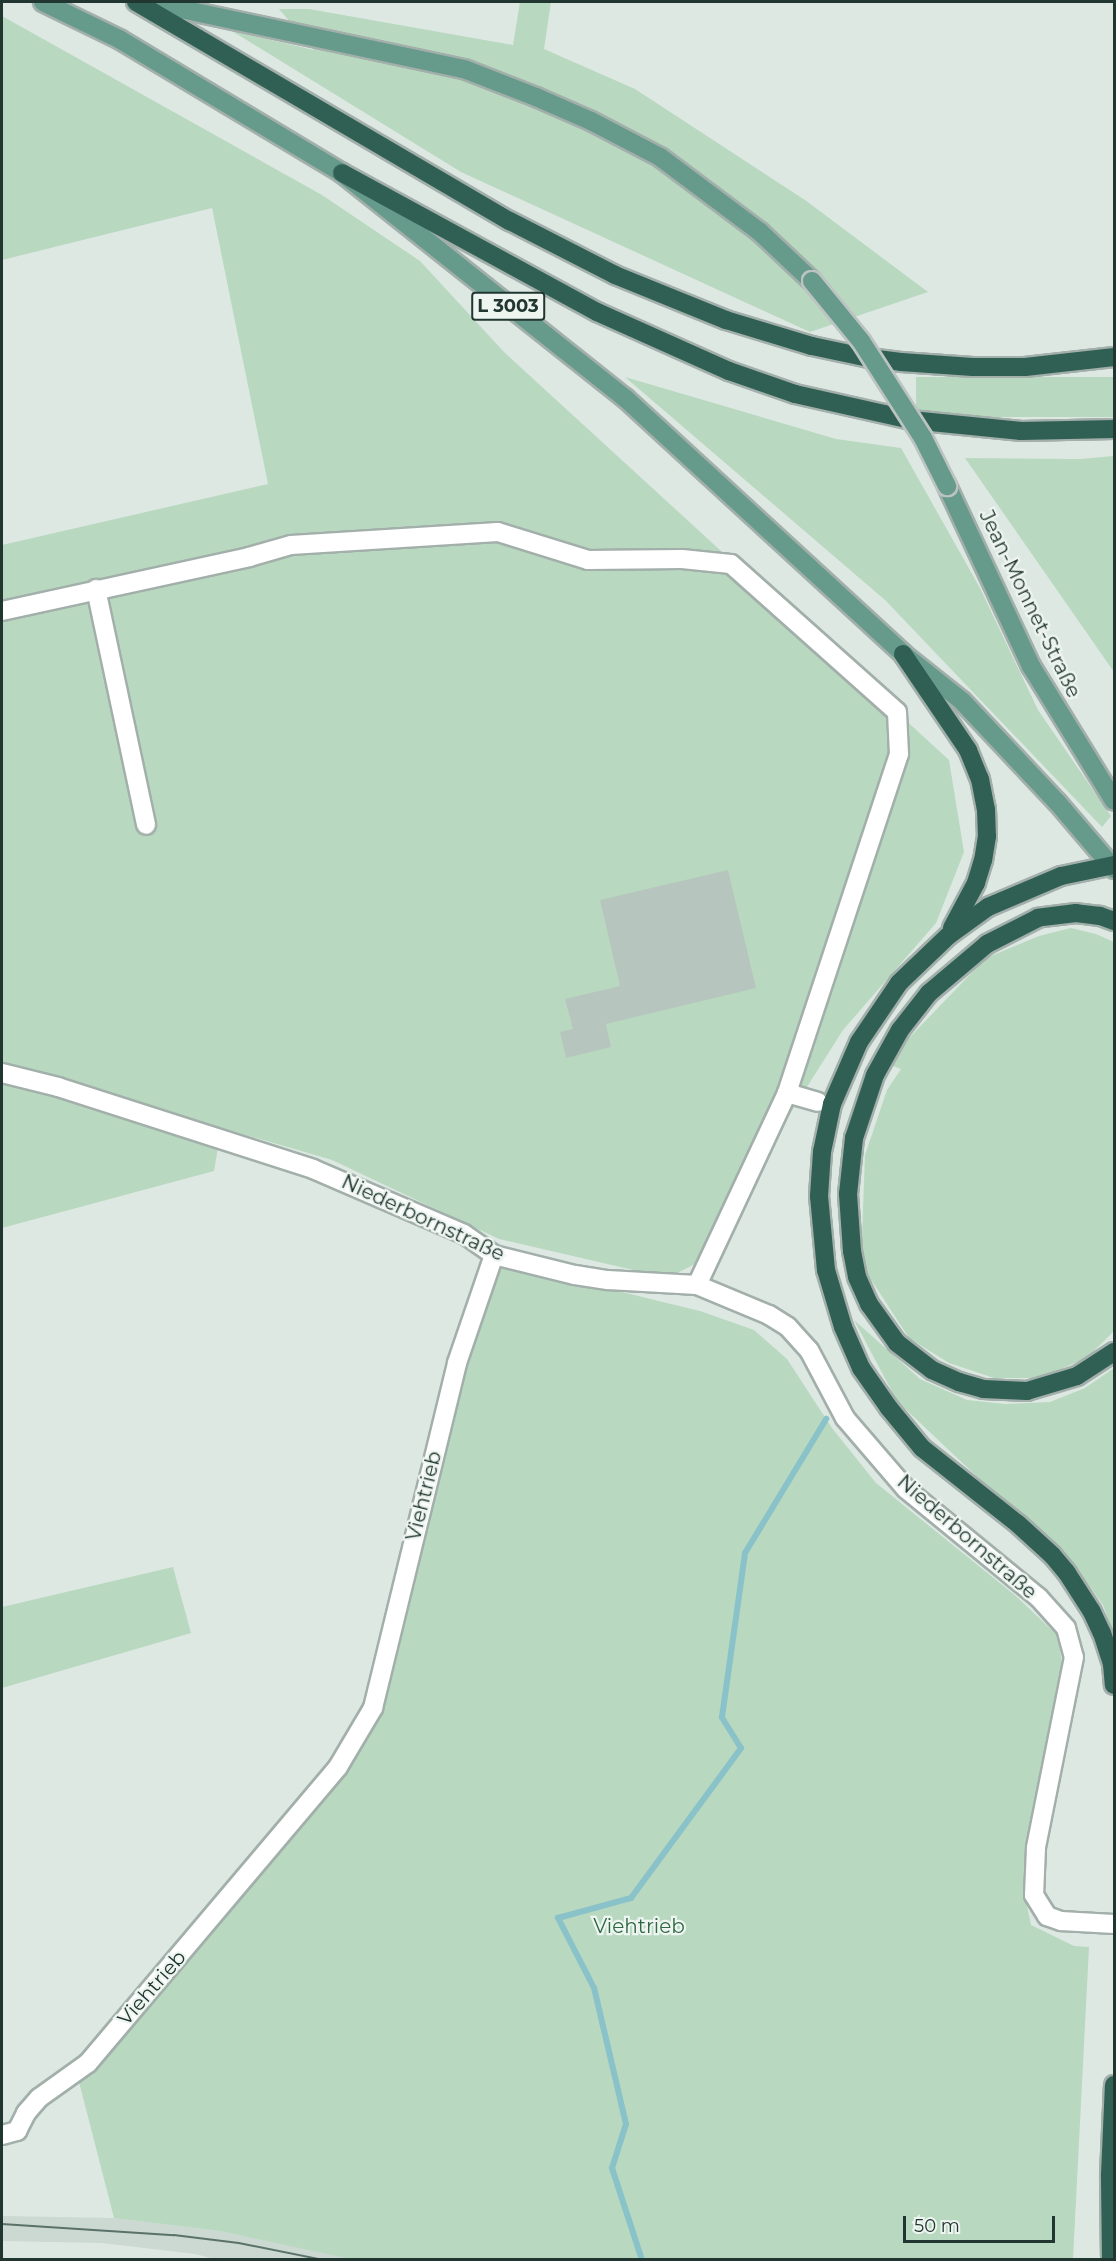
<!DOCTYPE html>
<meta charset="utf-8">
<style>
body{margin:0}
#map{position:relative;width:1116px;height:2261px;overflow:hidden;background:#dee8e3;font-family:Montserrat,sans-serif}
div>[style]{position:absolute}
.built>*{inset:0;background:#ccd8d2}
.green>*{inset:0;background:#b8d8c0;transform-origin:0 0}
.stream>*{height:6px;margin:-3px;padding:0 3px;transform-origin:3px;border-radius:3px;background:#8ac2c9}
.building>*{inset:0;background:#b7c5bf}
.roads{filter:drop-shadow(2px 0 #a2afaa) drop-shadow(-2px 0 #a2afaa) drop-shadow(0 2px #a2afaa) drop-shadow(0 -2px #a2afaa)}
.minor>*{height:18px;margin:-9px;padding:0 9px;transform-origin:9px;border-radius:9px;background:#fff}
.major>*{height:18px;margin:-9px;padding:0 9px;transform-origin:9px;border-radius:9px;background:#669a8b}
.highway>*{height:18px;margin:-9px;padding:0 9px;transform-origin:9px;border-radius:9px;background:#305f54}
.tram>*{height:1.5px;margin:-0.75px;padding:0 0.75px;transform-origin:0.75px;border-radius:0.75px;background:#5b726b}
.bridges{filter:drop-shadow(2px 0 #bcc3c1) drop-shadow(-2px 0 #bcc3c1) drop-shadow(0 2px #bcc3c1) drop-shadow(0 -2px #bcc3c1)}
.major-bridge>*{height:18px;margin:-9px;padding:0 9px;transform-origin:9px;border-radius:9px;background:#669a8b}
span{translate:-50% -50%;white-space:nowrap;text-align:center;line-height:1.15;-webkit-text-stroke:4.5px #eef5f1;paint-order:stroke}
.shield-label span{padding:2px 4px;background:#eef5f1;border:2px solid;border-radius:4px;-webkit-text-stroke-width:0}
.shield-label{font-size:18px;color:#213630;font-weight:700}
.street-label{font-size:20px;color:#213630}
.park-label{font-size:20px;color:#2f6943}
.frame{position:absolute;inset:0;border:3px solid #213630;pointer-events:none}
.scale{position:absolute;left:903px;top:2216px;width:152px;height:27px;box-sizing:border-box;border:3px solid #213630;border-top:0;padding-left:8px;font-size:18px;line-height:21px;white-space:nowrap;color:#213630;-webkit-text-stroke:4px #eef5f1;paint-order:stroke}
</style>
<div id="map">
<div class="built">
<i style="clip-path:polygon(2px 2216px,114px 2218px,220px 2231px,355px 2259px,215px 2259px,195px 2254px,102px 2243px,2px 2241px)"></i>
</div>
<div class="green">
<i style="clip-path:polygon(520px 2px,551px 2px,544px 49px,635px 89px,805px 200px,928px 292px,810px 332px,461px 172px,232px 31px,314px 50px,279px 9px,309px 9px,513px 45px)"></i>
<i style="clip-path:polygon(2px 16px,322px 195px,420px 261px,504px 352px,949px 760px,964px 852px,936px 923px,843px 1030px,738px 1196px,706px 1258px,668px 1278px,499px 1239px,332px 1160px,2px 1064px,2px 545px,268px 484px,212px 208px,2px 260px)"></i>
<i style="clip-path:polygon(625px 377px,836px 439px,901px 448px,980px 588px,1038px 710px,1111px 816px,1102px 827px,885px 600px)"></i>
<i style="left:916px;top:377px;width:198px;height:40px"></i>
<i style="clip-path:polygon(1114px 456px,1114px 672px,965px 458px,1080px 459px)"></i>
<i style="clip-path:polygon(1071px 928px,1096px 934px,1114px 942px,1114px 1331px,1088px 1357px,1041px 1378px,994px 1378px,949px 1363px,909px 1338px,861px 1264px,865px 1155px,887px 1090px,901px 1069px,893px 1066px,907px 1040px,986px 958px,1039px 936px)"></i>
<i style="clip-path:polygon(2px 1083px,219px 1142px,214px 1171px,2px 1228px)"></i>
<i style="clip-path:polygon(494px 1261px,700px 1311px,754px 1330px,787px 1359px,832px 1428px,876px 1483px,1016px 1596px,1058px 1636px,1062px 1663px,1027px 1848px,1023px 1887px,1031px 1925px,1074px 1946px,1089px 1947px,1073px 2259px,355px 2260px,220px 2231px,114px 2218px,78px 2078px,380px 1711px)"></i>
<i style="clip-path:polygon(854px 1320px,920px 1379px,967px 1400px,1005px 1404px,1050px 1402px,1085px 1388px,1114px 1368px,1114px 1636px,1103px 1605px,1064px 1551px,989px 1488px,897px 1401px)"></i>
<i style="clip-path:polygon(173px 1567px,191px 1633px,2px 1688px,2px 1607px)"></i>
</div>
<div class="stream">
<i style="left:642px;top:2260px;width:97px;rotate:-108.1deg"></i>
<i style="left:612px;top:2168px;width:46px;rotate:-72.3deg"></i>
<i style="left:626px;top:2124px;width:140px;rotate:-103.2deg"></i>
<i style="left:594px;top:1988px;width:79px;rotate:-117.2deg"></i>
<i style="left:558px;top:1918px;width:76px;rotate:-15.3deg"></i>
<i style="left:631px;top:1898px;width:186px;rotate:-53.7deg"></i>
<i style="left:741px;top:1748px;width:36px;rotate:-122deg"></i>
<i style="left:722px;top:1717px;width:166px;rotate:-82deg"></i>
<i style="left:745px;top:1553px;width:157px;rotate:-58.8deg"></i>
</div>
<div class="building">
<i style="clip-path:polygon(728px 870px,756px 988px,606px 1024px,611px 1047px,566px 1058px,560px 1032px,573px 1029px,565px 999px,620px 986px,600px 900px)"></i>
</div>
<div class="roads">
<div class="minor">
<i style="left:96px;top:589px;width:241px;rotate:78deg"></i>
<i style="left:2px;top:611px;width:253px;rotate:-12.3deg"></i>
<i style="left:249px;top:557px;width:44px;rotate:-15.9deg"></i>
<i style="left:291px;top:545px;width:207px;rotate:-3.6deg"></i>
<i style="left:498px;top:532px;width:94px;rotate:17.3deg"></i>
<i style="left:588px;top:560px;width:94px;rotate:-0.6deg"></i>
<i style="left:682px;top:559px;width:49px;rotate:5.8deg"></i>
<i style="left:731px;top:564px;width:222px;rotate:41.7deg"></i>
<i style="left:897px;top:712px;width:42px;rotate:87.3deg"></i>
<i style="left:899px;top:754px;width:357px;rotate:108.3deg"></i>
<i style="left:787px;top:1093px;width:212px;rotate:115.1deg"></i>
<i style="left:2px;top:1073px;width:58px;rotate:14deg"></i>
<i style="left:58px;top:1087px;width:268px;rotate:17.8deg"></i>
<i style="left:313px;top:1169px;width:164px;rotate:23.3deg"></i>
<i style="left:464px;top:1234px;width:37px;rotate:35deg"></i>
<i style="left:494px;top:1255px;width:83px;rotate:13.9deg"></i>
<i style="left:575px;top:1275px;width:33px;rotate:9deg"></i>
<i style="left:608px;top:1280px;width:89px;rotate:3.2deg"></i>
<i style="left:697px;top:1285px;width:78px;rotate:22.6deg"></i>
<i style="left:769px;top:1315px;width:22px;rotate:32deg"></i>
<i style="left:788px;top:1327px;width:31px;rotate:48deg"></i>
<i style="left:809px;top:1350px;width:77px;rotate:62.1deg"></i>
<i style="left:845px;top:1418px;width:94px;rotate:49.3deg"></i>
<i style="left:906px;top:1489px;width:172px;rotate:39.3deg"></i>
<i style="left:1039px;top:1598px;width:40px;rotate:48deg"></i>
<i style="left:1066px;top:1628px;width:30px;rotate:75deg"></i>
<i style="left:1074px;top:1657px;width:195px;rotate:101.3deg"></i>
<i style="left:1036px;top:1848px;width:47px;rotate:92.4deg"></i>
<i style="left:1034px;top:1895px;width:25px;rotate:58deg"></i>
<i style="left:1047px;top:1916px;width:15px;rotate:20deg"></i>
<i style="left:1061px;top:1921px;width:53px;rotate:3.2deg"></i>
<i style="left:787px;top:1093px;width:32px;rotate:16deg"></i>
<i style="left:2px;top:2135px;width:16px;rotate:-15deg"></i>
<i style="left:17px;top:2131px;width:20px;rotate:-63deg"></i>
<i style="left:26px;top:2113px;width:20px;rotate:-49deg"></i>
<i style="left:39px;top:2098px;width:60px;rotate:-35.5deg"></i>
<i style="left:88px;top:2063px;width:387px;rotate:-49.8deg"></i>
<i style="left:338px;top:1767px;width:69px;rotate:-59.3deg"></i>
<i style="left:373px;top:1708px;width:355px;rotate:-76.3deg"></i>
<i style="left:457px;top:1363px;width:114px;rotate:-71.1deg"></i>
</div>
<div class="major">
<i style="left:43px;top:2px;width:85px;rotate:26deg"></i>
<i style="left:119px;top:39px;width:260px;rotate:31deg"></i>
<i style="left:342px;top:173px;width:362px;rotate:38.5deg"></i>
<i style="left:625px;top:398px;width:378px;rotate:42.6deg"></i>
<i style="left:903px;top:654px;width:75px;rotate:38.5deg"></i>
<i style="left:962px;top:701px;width:139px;rotate:46.8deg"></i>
<i style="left:1057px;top:802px;width:88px;rotate:49.6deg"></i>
<i style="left:148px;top:2px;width:323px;rotate:12deg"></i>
<i style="left:464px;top:69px;width:77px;rotate:21.3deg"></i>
<i style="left:536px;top:97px;width:60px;rotate:23.6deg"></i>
<i style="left:591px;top:121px;width:78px;rotate:27.6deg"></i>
<i style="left:660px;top:157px;width:125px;rotate:36.9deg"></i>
<i style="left:760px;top:232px;width:71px;rotate:43.3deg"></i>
<i style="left:947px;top:486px;width:199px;rotate:65deg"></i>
<i style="left:1031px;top:666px;width:158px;rotate:58.4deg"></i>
</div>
<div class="highway">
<i style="left:136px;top:2px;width:433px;rotate:30.4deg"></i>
<i style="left:510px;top:221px;width:118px;rotate:27.2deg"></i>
<i style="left:615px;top:275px;width:120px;rotate:22.1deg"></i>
<i style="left:726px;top:320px;width:90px;rotate:16.8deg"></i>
<i style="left:812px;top:346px;width:58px;rotate:11.9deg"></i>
<i style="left:869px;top:358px;width:32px;rotate:7deg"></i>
<i style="left:901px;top:362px;width:72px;rotate:4deg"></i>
<i style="left:973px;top:367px;width:52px"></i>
<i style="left:1025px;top:367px;width:90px;rotate:-6.4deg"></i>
<i style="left:342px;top:173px;width:290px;rotate:28.6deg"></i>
<i style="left:597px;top:312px;width:145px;rotate:24.1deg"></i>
<i style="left:729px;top:371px;width:70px;rotate:19.2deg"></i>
<i style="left:795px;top:394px;width:119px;rotate:12.6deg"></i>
<i style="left:911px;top:420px;width:111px;rotate:5.7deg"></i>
<i style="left:1021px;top:431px;width:93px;rotate:-1.2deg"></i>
<i style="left:903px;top:654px;width:116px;rotate:55.9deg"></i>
<i style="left:968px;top:750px;width:31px;rotate:68deg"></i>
<i style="left:980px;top:779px;width:31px;rotate:79deg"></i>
<i style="left:986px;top:809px;width:27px;rotate:88deg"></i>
<i style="left:987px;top:836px;width:24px;rotate:99deg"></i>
<i style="left:983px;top:860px;width:24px;rotate:107deg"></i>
<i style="left:976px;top:883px;width:51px;rotate:118.1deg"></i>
<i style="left:1114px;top:865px;width:54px;rotate:168.3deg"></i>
<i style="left:1061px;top:876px;width:79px;rotate:157deg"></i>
<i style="left:988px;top:907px;width:49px;rotate:144.1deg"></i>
<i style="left:948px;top:936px;width:68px;rotate:136.2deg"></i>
<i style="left:899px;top:983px;width:71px;rotate:124.1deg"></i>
<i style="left:859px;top:1042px;width:68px;rotate:113.5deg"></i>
<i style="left:832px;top:1104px;width:49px;rotate:101.8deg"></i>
<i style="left:822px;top:1152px;width:44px;rotate:93.9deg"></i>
<i style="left:819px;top:1196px;width:74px;rotate:84.6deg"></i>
<i style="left:826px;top:1270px;width:59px;rotate:73.4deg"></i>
<i style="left:843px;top:1327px;width:45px;rotate:66.3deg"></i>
<i style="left:861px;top:1368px;width:49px;rotate:55deg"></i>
<i style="left:889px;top:1408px;width:52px;rotate:50.5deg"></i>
<i style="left:922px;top:1448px;width:122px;rotate:38.4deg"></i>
<i style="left:1018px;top:1524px;width:46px;rotate:42.4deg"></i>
<i style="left:1052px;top:1555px;width:23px;rotate:50deg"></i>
<i style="left:1067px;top:1573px;width:46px;rotate:57.3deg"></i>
<i style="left:1092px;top:1612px;width:23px;rotate:65deg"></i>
<i style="left:1102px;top:1633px;width:33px;rotate:72deg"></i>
<i style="left:1112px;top:1664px;width:21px;rotate:85deg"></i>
<i style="left:1114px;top:921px;width:15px;rotate:-160deg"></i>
<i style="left:1100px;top:916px;width:24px;rotate:-173deg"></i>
<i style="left:1076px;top:913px;width:38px;rotate:173deg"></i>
<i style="left:1038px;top:918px;width:57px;rotate:153deg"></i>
<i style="left:987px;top:944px;width:76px;rotate:139.8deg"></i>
<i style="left:929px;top:993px;width:47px;rotate:128.1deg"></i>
<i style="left:900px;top:1030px;width:51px;rotate:119.1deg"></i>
<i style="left:875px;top:1075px;width:66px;rotate:108.4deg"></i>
<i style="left:854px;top:1138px;width:56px;rotate:96.1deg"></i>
<i style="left:848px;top:1194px;width:57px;rotate:86deg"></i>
<i style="left:852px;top:1251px;width:26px;rotate:79deg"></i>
<i style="left:857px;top:1277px;width:30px;rotate:66deg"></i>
<i style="left:869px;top:1304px;width:48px;rotate:54.3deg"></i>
<i style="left:897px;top:1343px;width:44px;rotate:37.6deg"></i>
<i style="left:932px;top:1370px;width:30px;rotate:24deg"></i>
<i style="left:959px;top:1382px;width:25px;rotate:16deg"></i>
<i style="left:983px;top:1389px;width:44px;rotate:2.6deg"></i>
<i style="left:1027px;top:1391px;width:52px;rotate:-16.7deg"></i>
<i style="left:1077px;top:1376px;width:44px;rotate:-33deg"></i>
<i style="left:1111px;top:2260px;width:85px;rotate:-90.7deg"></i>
<i style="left:1110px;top:2175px;width:90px;rotate:-87.5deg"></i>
</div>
</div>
<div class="tram">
<i style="left:2px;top:2224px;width:172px;rotate:3.7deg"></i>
<i style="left:174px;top:2235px;width:65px;rotate:7deg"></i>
<i style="left:239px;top:2243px;width:87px;rotate:11.3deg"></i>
</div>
<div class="bridges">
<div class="major-bridge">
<i style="left:812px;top:281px;width:77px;rotate:50.8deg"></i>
<i style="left:861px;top:341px;width:115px;rotate:57.4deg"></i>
<i style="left:923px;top:438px;width:54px;rotate:63.4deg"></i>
</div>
</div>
<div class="shield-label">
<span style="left:508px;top:306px">L 3003</span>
</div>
<div class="street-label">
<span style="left:1030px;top:604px;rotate:64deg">Jean-Monnet-Straße</span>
<span style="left:423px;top:1218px;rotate:25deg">Niederbornstraße</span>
<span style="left:424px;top:1496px;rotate:-76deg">Viehtrieb</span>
<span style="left:967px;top:1537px;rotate:41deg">Niederbornstraße</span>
<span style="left:152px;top:1988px;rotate:-49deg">Viehtrieb</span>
</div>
<div class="park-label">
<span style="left:639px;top:1926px">Viehtrieb</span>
</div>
<div class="frame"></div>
<div class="scale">50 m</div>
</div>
